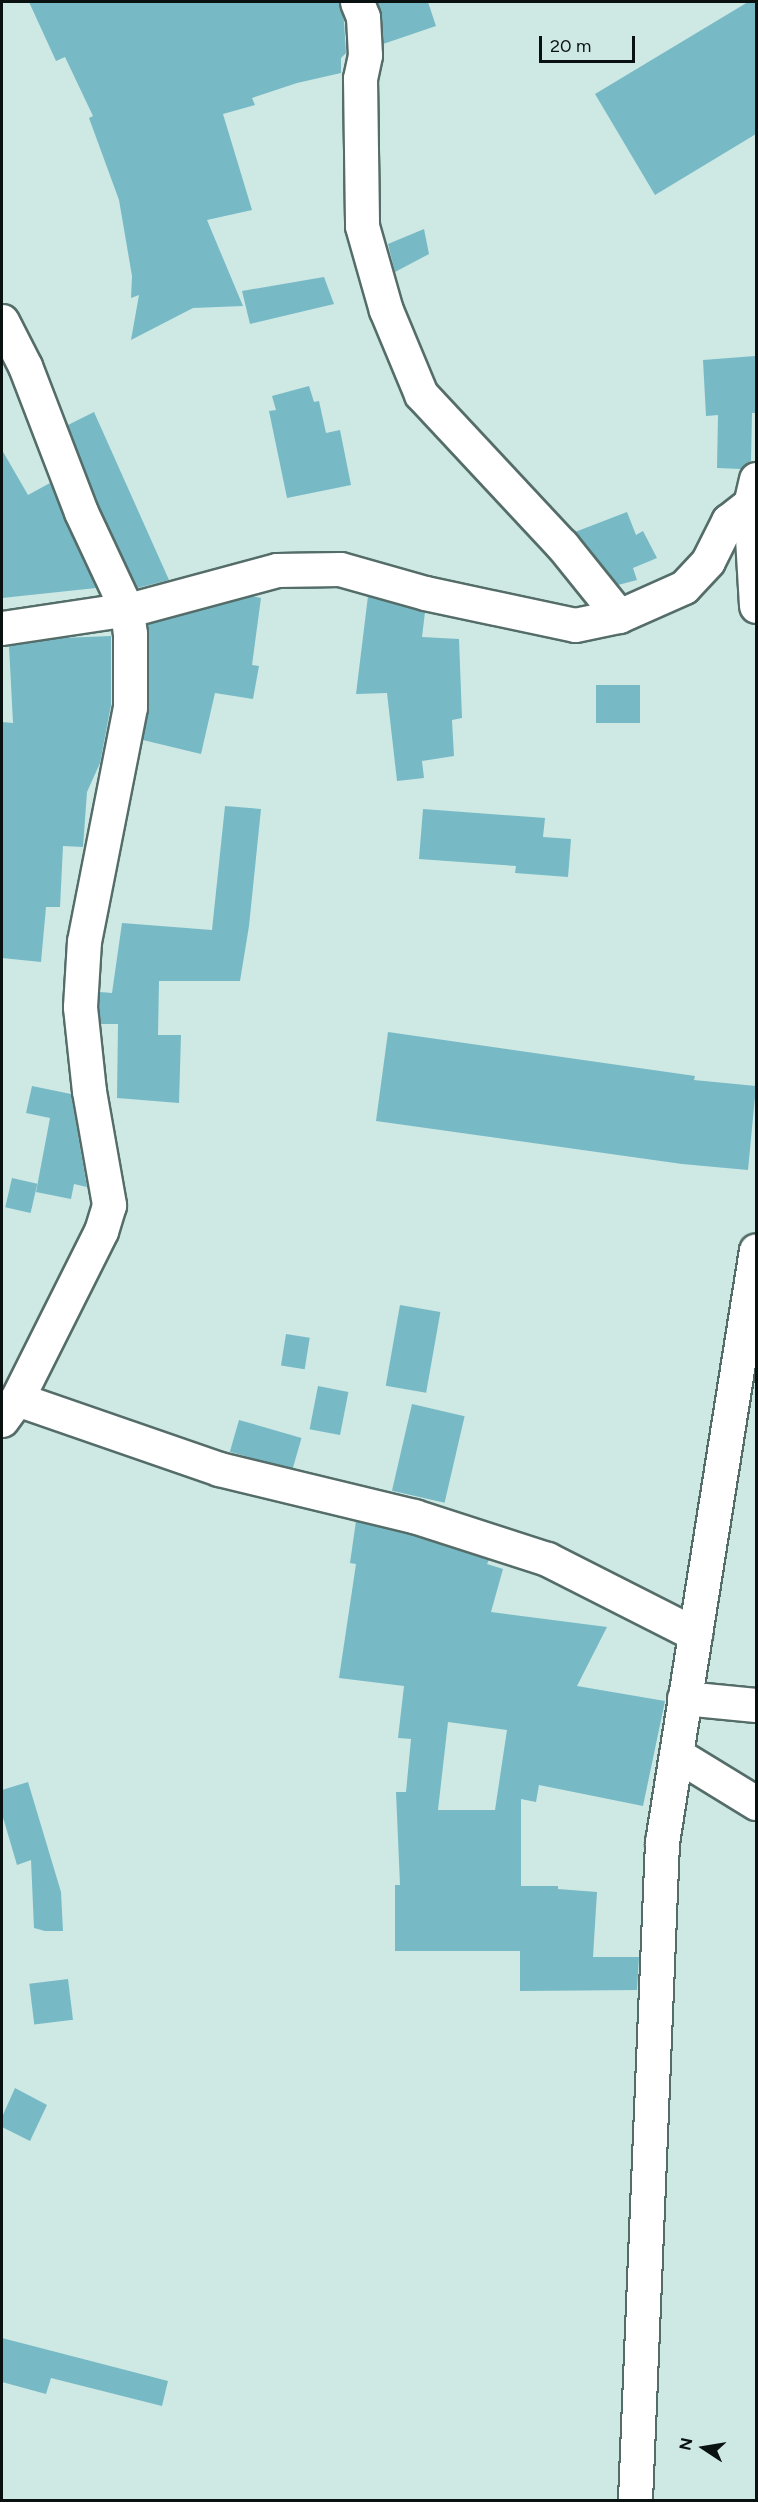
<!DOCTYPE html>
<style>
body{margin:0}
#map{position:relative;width:758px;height:2502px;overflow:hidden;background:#cee8e4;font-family:Figtree,sans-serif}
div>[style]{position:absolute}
.building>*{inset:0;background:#77bac6;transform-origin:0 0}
.roads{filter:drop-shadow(2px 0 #556d69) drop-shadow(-2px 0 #556d69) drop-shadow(0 2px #556d69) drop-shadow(0 -2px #556d69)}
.street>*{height:33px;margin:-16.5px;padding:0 16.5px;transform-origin:16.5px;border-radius:16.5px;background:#fff}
.secondary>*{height:33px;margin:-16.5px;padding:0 16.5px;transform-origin:16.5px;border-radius:16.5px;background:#fff}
span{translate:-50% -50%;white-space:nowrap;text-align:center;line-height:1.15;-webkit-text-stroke:4.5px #cee8e4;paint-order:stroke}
.frame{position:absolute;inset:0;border:3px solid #091211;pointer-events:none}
.north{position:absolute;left:674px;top:2418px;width:60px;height:60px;-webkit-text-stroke:4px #cee8e4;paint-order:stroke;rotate:282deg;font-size:16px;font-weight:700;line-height:24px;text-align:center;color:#091211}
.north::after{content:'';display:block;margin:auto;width:21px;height:27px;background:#091211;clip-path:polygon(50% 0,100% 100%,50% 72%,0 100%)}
.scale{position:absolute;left:539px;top:36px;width:96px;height:27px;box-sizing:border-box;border:3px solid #091211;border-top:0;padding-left:8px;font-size:18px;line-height:21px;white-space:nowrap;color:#091211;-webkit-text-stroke:4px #cee8e4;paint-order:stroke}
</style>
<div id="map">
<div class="building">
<i style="clip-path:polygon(29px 2px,339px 2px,344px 21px,346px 53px,341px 58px,341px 73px,297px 83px,252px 98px,255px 105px,223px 114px,252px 210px,207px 220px,243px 306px,193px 308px,131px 340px,139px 295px,131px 298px,132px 276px,119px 200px,89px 118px,93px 116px,65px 57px,56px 61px)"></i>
<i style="clip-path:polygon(377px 2px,428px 2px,436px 26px,383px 44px,382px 16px)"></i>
<i style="clip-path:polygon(748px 2px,756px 2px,756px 134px,655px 195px,595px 94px)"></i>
<i style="clip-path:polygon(424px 229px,429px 254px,395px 272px,388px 244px)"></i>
<i style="clip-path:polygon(324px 277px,334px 304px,250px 324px,242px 291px)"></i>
<i style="clip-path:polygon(755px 356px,756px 413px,752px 413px,751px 461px,741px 469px,717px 468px,718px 415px,706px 416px,703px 360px)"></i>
<i style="clip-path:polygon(309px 386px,314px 402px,319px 401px,326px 433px,340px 430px,351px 485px,287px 498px,269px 411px,276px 410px,272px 396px)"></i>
<i style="clip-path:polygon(94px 412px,169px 580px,137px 588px,98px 505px,68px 425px)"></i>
<i style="clip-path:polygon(2px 450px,28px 495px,50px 483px,96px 588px,2px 598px)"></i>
<i style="clip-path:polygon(627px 512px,636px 535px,643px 531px,657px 558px,633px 568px,637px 580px,618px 585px,575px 532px)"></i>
<i style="clip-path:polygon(252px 596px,261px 598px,252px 665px,259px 666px,253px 699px,215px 693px,201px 754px,143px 740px,149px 707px,148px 624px)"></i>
<i style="clip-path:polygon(368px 596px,425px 612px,422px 637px,459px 639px,462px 718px,452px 720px,454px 756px,422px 761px,424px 778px,397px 781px,387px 693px,356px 694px)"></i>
<i style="clip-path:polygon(111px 636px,111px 705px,100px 763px,87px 792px,83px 847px,63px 846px,60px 907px,46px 907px,41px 962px,2px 958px,2px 722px,13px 723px,9px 646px,62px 638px)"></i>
<i style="left:596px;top:685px;width:44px;height:38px"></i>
<i style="clip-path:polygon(225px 806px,261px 809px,249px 926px,240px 981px,159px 981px,158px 1035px,181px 1035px,179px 1103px,117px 1098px,118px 1024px,101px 1024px,99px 1007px,100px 992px,112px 993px,122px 923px,212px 930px)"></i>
<i style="clip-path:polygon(423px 809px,545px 818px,543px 837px,571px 839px,568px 877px,515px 873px,516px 866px,419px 859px)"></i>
<i style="clip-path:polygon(388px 1032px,695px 1076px,694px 1080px,756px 1086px,748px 1170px,682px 1164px,376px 1121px)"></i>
<i style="clip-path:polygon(32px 1086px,71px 1094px,87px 1187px,74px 1184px,71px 1199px,36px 1192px,50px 1118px,26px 1113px)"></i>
<i style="left:12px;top:1178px;width:26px;height:30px;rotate:13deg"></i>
<i style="left:400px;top:1305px;width:41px;height:82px;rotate:10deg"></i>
<i style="left:286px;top:1334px;width:24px;height:32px;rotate:9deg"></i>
<i style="left:318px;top:1386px;width:31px;height:44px;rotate:11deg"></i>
<i style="left:412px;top:1404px;width:54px;height:89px;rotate:13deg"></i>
<i style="left:239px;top:1420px;width:65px;height:33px;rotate:16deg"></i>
<i style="clip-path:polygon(evenodd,356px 1521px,409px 1534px,489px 1560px,487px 1564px,503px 1569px,491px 1612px,607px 1627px,577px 1686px,665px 1701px,643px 1806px,539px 1785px,536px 1802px,521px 1799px,521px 1886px,558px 1886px,558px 1889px,597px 1892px,593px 1957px,639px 1957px,637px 1990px,520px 1991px,520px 1951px,395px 1951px,395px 1885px,400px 1885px,396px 1792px,406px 1792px,411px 1739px,398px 1738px,404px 1686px,339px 1678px,356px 1564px,350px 1563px,356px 1521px,448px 1722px,507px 1730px,495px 1810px,438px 1810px,448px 1722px)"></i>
<i style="clip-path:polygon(28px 1782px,61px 1892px,63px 1931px,45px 1931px,34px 1928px,31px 1860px,17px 1865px,2px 1814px,2px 1790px)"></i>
<i style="left:68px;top:1979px;width:41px;height:39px;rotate:83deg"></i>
<i style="clip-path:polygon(15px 2088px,47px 2105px,30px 2141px,2px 2127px,2px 2117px)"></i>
<i style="clip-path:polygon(2px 2338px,168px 2381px,162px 2406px,51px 2378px,46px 2394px,2px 2382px)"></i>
</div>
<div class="roads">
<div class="street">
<i style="left:357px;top:2px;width:16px;rotate:68deg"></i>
<i style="left:363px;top:17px;width:38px;rotate:87deg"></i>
<i style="left:365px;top:55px;width:24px;rotate:102deg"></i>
<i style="left:360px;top:78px;width:148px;rotate:89.2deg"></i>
<i style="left:362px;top:226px;width:87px;rotate:74.1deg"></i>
<i style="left:386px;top:310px;width:91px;rotate:67.4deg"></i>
<i style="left:421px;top:394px;width:207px;rotate:47deg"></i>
<i style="left:562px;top:545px;width:91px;rotate:51.2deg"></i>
<i style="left:2px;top:321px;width:51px;rotate:62.9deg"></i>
<i style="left:25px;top:366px;width:156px;rotate:69deg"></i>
<i style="left:81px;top:512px;width:108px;rotate:64.9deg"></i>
<i style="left:127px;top:610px;width:23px;rotate:83deg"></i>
<i style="left:130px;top:633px;width:74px;rotate:90deg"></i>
<i style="left:130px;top:707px;width:238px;rotate:101.1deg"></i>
<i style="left:84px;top:941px;width:66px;rotate:93.5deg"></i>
<i style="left:80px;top:1007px;width:84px;rotate:83.9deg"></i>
<i style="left:89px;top:1091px;width:116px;rotate:80deg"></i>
<i style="left:109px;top:1205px;width:27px;rotate:107deg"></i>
<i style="left:101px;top:1231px;width:188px;rotate:116.6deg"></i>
<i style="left:17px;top:1399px;width:26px;rotate:126deg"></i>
<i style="left:2px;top:628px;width:135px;rotate:-8.5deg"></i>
<i style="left:136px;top:608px;width:146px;rotate:-15.1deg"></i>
<i style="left:277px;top:570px;width:63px;rotate:-0.9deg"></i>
<i style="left:340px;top:569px;width:88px;rotate:15.8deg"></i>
<i style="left:425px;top:593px;width:153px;rotate:12deg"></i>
<i style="left:575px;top:625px;width:45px;rotate:-11.6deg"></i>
<i style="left:619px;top:616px;width:71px;rotate:-24deg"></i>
<i style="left:684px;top:587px;width:35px;rotate:-47deg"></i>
<i style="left:708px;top:561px;width:45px;rotate:-63.4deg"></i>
<i style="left:728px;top:521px;width:28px;rotate:-38deg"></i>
<i style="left:17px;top:1399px;width:214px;rotate:19.1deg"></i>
<i style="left:219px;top:1469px;width:201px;rotate:13.6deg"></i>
<i style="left:414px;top:1516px;width:140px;rotate:17.9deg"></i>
<i style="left:547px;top:1559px;width:166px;rotate:26.9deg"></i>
<i style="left:684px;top:1698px;width:72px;rotate:5.6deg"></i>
<i style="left:676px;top:1754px;width:94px;rotate:31.5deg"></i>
</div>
<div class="secondary">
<i style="left:756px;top:479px;width:26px;rotate:103deg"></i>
<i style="left:750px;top:504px;width:102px;rotate:86.6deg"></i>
<i style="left:635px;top:2500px;width:659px;rotate:-87.65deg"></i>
<i style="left:662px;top:1842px;width:599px;rotate:-80.98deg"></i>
</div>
</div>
<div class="frame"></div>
<div class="north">N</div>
<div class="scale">20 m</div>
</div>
